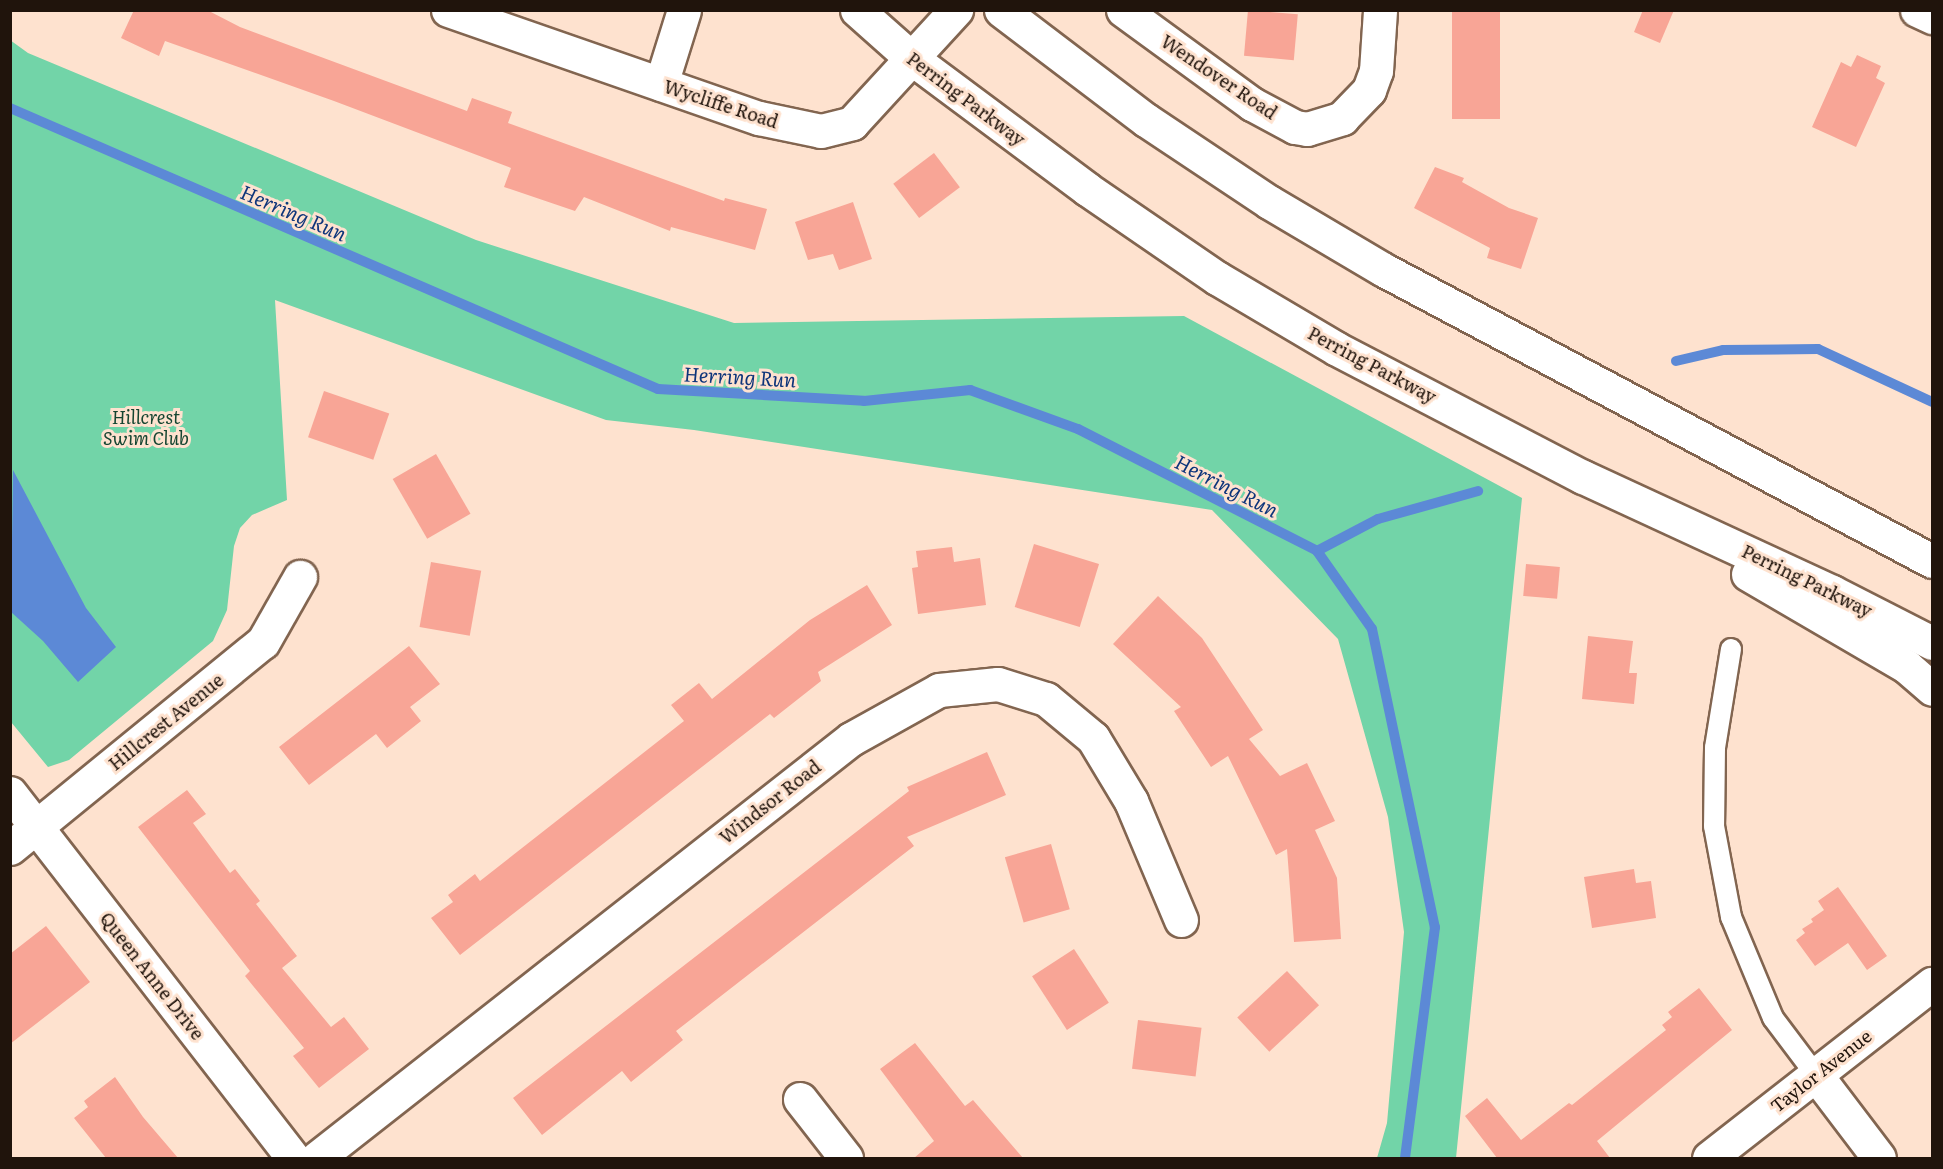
<!DOCTYPE html>
<style>
body{margin:0}
#map{position:relative;width:1943px;height:1169px;overflow:hidden;background:#fee2cf;font-family:Literata,serif}
div>[style]{position:absolute}
.green>*{inset:0;background:#72d4a8}
.water>*{inset:0;background:#5c89d6}
.stream>*{height:10px;margin:-5px;padding:0 5px;transform-origin:5px;border-radius:5px;background:#5c89d6}
.building>*{inset:0;background:#f8a596;transform-origin:0 0}
.roads{filter:drop-shadow(2px 0 #826550) drop-shadow(-2px 0 #826550) drop-shadow(0 2px #826550) drop-shadow(0 -2px #826550)}
.service>*{height:20px;margin:-10px;padding:0 10px;transform-origin:10px;border-radius:10px;background:#fff}
.minor>*{height:33px;margin:-16.5px;padding:0 16.5px;transform-origin:16.5px;border-radius:16.5px;background:#fff}
.secondary>*{height:33px;margin:-16.5px;padding:0 16.5px;transform-origin:16.5px;border-radius:16.5px;background:#fff}
.primary>*{height:33px;margin:-16.5px;padding:0 16.5px;transform-origin:16.5px;border-radius:16.5px;background:#fff}
span{translate:-50% -50%;white-space:nowrap;text-align:center;line-height:1.15;-webkit-text-stroke:6px #fee2cf;paint-order:stroke}
.street-label{font-size:18px;color:#20140c}
.park-label{font-size:18px;color:#154531;font-style:italic}
.water-label{font-size:20px;color:#0e357a;font-style:italic}
.frame{position:absolute;inset:0;border:12px solid #20140c;pointer-events:none}
</style>
<div id="map">
<div class="green">
<i style="clip-path:polygon(10px 40px,28px 53px,476px 240px,734px 323px,1184px 316px,1522px 498px,1456px 1158px,1377px 1158px,1387px 1123px,1404px 932px,1388px 817px,1338px 639px,1212px 510px,694px 430px,606px 420px,275px 300px,287px 500px,252px 515px,240px 528px,234px 546px,227px 610px,213px 641px,69px 760px,48px 767px,11px 722px)"></i>
</div>
<div class="water">
<i style="clip-path:polygon(13px 470px,86px 608px,116px 647px,78px 682px,43px 641px,11px 612px)"></i>
</div>
<div class="stream">
<i style="left:10px;top:108px;width:706px;rotate:23.44deg"></i>
<i style="left:658px;top:389px;width:206px;rotate:3.3deg"></i>
<i style="left:864px;top:401px;width:107px;rotate:-5.9deg"></i>
<i style="left:970px;top:390px;width:115px;rotate:19.9deg"></i>
<i style="left:1078px;top:429px;width:268px;rotate:27deg"></i>
<i style="left:1317px;top:551px;width:95px;rotate:54.8deg"></i>
<i style="left:1372px;top:629px;width:305px;rotate:78.1deg"></i>
<i style="left:1435px;top:927px;width:233px;rotate:97.4deg"></i>
<i style="left:1676px;top:361px;width:48px;rotate:-13.2deg"></i>
<i style="left:1723px;top:350px;width:95px;rotate:-0.6deg"></i>
<i style="left:1818px;top:349px;width:126px;rotate:24.9deg"></i>
<i style="left:1317px;top:551px;width:69px;rotate:-27.7deg"></i>
<i style="left:1378px;top:519px;width:104px;rotate:-15.6deg"></i>
</div>
<div class="building">
<i style="clip-path:polygon(134px 10px,207px 10px,240px 27px,467px 111px,472px 98px,512px 112px,508px 123px,724px 201px,725px 198px,767px 209px,755px 250px,671px 227px,670px 231px,584px 197px,575px 211px,504px 187px,511px 168px,334px 101px,165px 41px,159px 56px,121px 38px)"></i>
<i style="left:1248px;top:10px;width:50px;height:46px;rotate:5deg"></i>
<i style="left:1452px;top:10px;width:48px;height:109px"></i>
<i style="clip-path:polygon(1643px 10px,1674px 10px,1660px 43px,1634px 32px)"></i>
<i style="clip-path:polygon(1857px 55px,1881px 66px,1876px 78px,1885px 83px,1856px 147px,1812px 127px,1841px 62px,1851px 67px)"></i>
<i style="left:934px;top:153px;width:43px;height:51px;rotate:53deg"></i>
<i style="clip-path:polygon(1435px 167px,1464px 178px,1462px 182px,1509px 208px,1538px 218px,1521px 269px,1487px 258px,1490px 248px,1414px 208px)"></i>
<i style="clip-path:polygon(853px 202px,872px 259px,839px 270px,833px 254px,808px 260px,795px 222px)"></i>
<i style="left:324px;top:391px;width:69px;height:49px;rotate:19deg"></i>
<i style="left:436px;top:454px;width:69px;height:50px;rotate:60deg"></i>
<i style="left:1034px;top:544px;width:68px;height:66px;rotate:17deg"></i>
<i style="clip-path:polygon(952px 547px,954px 562px,980px 558px,986px 605px,918px 614px,912px 568px,918px 567px,916px 551px)"></i>
<i style="left:431px;top:562px;width:51px;height:66px;rotate:10deg"></i>
<i style="left:1526px;top:564px;width:34px;height:32px;rotate:5deg"></i>
<i style="clip-path:polygon(867px 585px,892px 625px,818px 672px,821px 681px,774px 718px,770px 714px,460px 955px,431px 918px,453px 902px,448px 895px,475px 874px,480px 881px,684px 721px,671px 705px,699px 683px,712px 699px,810px 620px)"></i>
<i style="clip-path:polygon(1158px 596px,1202px 638px,1263px 730px,1249px 739px,1280px 776px,1307px 763px,1335px 821px,1315px 830px,1337px 878px,1341px 939px,1294px 942px,1287px 849px,1276px 855px,1228px 756px,1211px 767px,1174px 711px,1181px 707px,1113px 644px)"></i>
<i style="clip-path:polygon(1588px 636px,1633px 641px,1629px 673px,1637px 673px,1634px 704px,1582px 699px)"></i>
<i style="clip-path:polygon(409px 646px,440px 684px,410px 707px,421px 721px,387px 748px,376px 734px,309px 785px,279px 747px)"></i>
<i style="clip-path:polygon(987px 752px,1006px 795px,907px 837px,914px 846px,676px 1031px,683px 1040px,631px 1082px,622px 1071px,542px 1135px,513px 1098px,909px 791px,907px 787px)"></i>
<i style="clip-path:polygon(187px 790px,206px 814px,193px 823px,230px 873px,235px 869px,260px 901px,256px 904px,297px 956px,282px 968px,331px 1027px,344px 1017px,369px 1049px,319px 1088px,293px 1056px,304px 1048px,245px 976px,250px 971px,138px 827px)"></i>
<i style="left:1051px;top:844px;width:68px;height:48px;rotate:74deg"></i>
<i style="clip-path:polygon(1634px 869px,1636px 883px,1651px 881px,1656px 918px,1592px 928px,1584px 877px)"></i>
<i style="clip-path:polygon(1838px 887px,1887px 956px,1867px 970px,1848px 943px,1815px 966px,1796px 940px,1805px 933px,1802px 929px,1813px 922px,1811px 919px,1824px 910px,1818px 901px)"></i>
<i style="clip-path:polygon(46px 926px,90px 982px,10px 1044px,10px 954px)"></i>
<i style="left:1074px;top:949px;width:64px;height:50px;rotate:57deg"></i>
<i style="left:1287px;top:971px;width:47px;height:68px;rotate:47deg"></i>
<i style="clip-path:polygon(1699px 988px,1732px 1030px,1597px 1141px,1610px 1158px,1497px 1158px,1465px 1116px,1487px 1098px,1521px 1140px,1569px 1103px,1572px 1105px,1666px 1030px,1662px 1025px,1672px 1017px,1668px 1012px)"></i>
<i style="left:1138px;top:1020px;width:64px;height:49px;rotate:7deg"></i>
<i style="clip-path:polygon(915px 1043px,965px 1106px,973px 1100px,1023px 1158px,914px 1158px,934px 1141px,880px 1069px)"></i>
<i style="clip-path:polygon(115px 1077px,143px 1117px,178px 1158px,106px 1158px,74px 1118px,88px 1107px,84px 1101px)"></i>
</div>
<div class="roads">
<div class="service">
<i style="left:1731px;top:649px;width:100px;rotate:99.2deg"></i>
<i style="left:1715px;top:748px;width:78px;rotate:90.7deg"></i>
<i style="left:1714px;top:826px;width:93px;rotate:79.4deg"></i>
<i style="left:1731px;top:917px;width:109px;rotate:67.4deg"></i>
<i style="left:1773px;top:1018px;width:71px;rotate:53deg"></i>
</div>
<div class="minor">
<i style="left:448px;top:10px;width:329px;rotate:19.2deg"></i>
<i style="left:759px;top:118px;width:63px;rotate:11.8deg"></i>
<i style="left:821px;top:131px;width:32px;rotate:-14deg"></i>
<i style="left:852px;top:123px;width:154px;rotate:-47.4deg"></i>
<i style="left:1123px;top:10px;width:160px;rotate:36.1deg"></i>
<i style="left:1252px;top:104px;width:49px;rotate:28.1deg"></i>
<i style="left:1295px;top:127px;width:12px;rotate:9deg"></i>
<i style="left:1307px;top:129px;width:37px;rotate:-17deg"></i>
<i style="left:1342px;top:118px;width:39px;rotate:-46deg"></i>
<i style="left:1369px;top:90px;width:20px;rotate:-70deg"></i>
<i style="left:1376px;top:71px;width:61px;rotate:-86.2deg"></i>
<i style="left:1917px;top:10px;width:17px;rotate:25deg"></i>
<i style="left:661px;top:84px;width:77px;rotate:-72.7deg"></i>
<i style="left:10px;top:793px;width:462px;rotate:52.2deg"></i>
<i style="left:10px;top:848px;width:326px;rotate:-39.2deg"></i>
<i style="left:263px;top:642px;width:75px;rotate:-60.4deg"></i>
<i style="left:1816px;top:1075px;width:104px;rotate:52.8deg"></i>
<i style="left:800px;top:1099px;width:75px;rotate:52.1deg"></i>
<i style="left:317px;top:1158px;width:679px;rotate:-38.12deg"></i>
<i style="left:851px;top:739px;width:101px;rotate:-29.1deg"></i>
<i style="left:939px;top:690px;width:59px;rotate:-5.8deg"></i>
<i style="left:998px;top:684px;width:50px;rotate:17.4deg"></i>
<i style="left:1046px;top:699px;width:61px;rotate:39.7deg"></i>
<i style="left:1093px;top:738px;width:74px;rotate:58.9deg"></i>
<i style="left:1131px;top:801px;width:129px;rotate:67.2deg"></i>
</div>
<div class="secondary">
<i style="left:1709px;top:1158px;width:283px;rotate:-38deg"></i>
</div>
<div class="primary">
<i style="left:857px;top:10px;width:71px;rotate:41.6deg"></i>
<i style="left:910px;top:57px;width:221px;rotate:36.7deg"></i>
<i style="left:1087px;top:189px;width:158px;rotate:34.4deg"></i>
<i style="left:1217px;top:278px;width:139px;rotate:30.6deg"></i>
<i style="left:1337px;top:349px;width:277px;rotate:27.5deg"></i>
<i style="left:1583px;top:477px;width:274px;rotate:24.8deg"></i>
<i style="left:1832px;top:592px;width:112px;rotate:27deg"></i>
<i style="left:1001px;top:10px;width:182px;rotate:37.2deg"></i>
<i style="left:1146px;top:120px;width:148px;rotate:33.7deg"></i>
<i style="left:1269px;top:202px;width:134px;rotate:30.6deg"></i>
<i style="left:1384px;top:270px;width:620px;rotate:27.97deg"></i>
<i style="left:1748px;top:574px;width:184px;rotate:30.3deg"></i>
<i style="left:1907px;top:667px;width:33px;rotate:41deg"></i>
</div>
</div>
<div class="street-label">
<span style="left:1219px;top:77px;rotate:34deg">Wendover Road</span>
<span style="left:966px;top:99px;rotate:37deg">Perring Parkway</span>
<span style="left:721px;top:104px;rotate:18deg">Wycliffe Road</span>
<span style="left:1372px;top:365px;rotate:28deg">Perring Parkway</span>
<span style="left:1807px;top:581px;rotate:26deg">Perring Parkway</span>
<span style="left:166px;top:722px;rotate:-39deg">Hillcrest Avenue</span>
<span style="left:770px;top:802px;rotate:-38deg">Windsor Road</span>
<span style="left:152px;top:976px;rotate:52deg">Queen Anne Drive</span>
<span style="left:1821px;top:1071px;rotate:-38deg">Taylor Avenue</span>
</div>
<div class="park-label">
<span style="left:146px;top:428px">Hillcrest<br>Swim Club</span>
</div>
<div class="water-label">
<span style="left:294px;top:212px;rotate:23deg">Herring Run</span>
<span style="left:740px;top:376px;rotate:3deg">Herring Run</span>
<span style="left:1227px;top:485px;rotate:27deg">Herring Run</span>
</div>
<div class="frame"></div>
</div>
